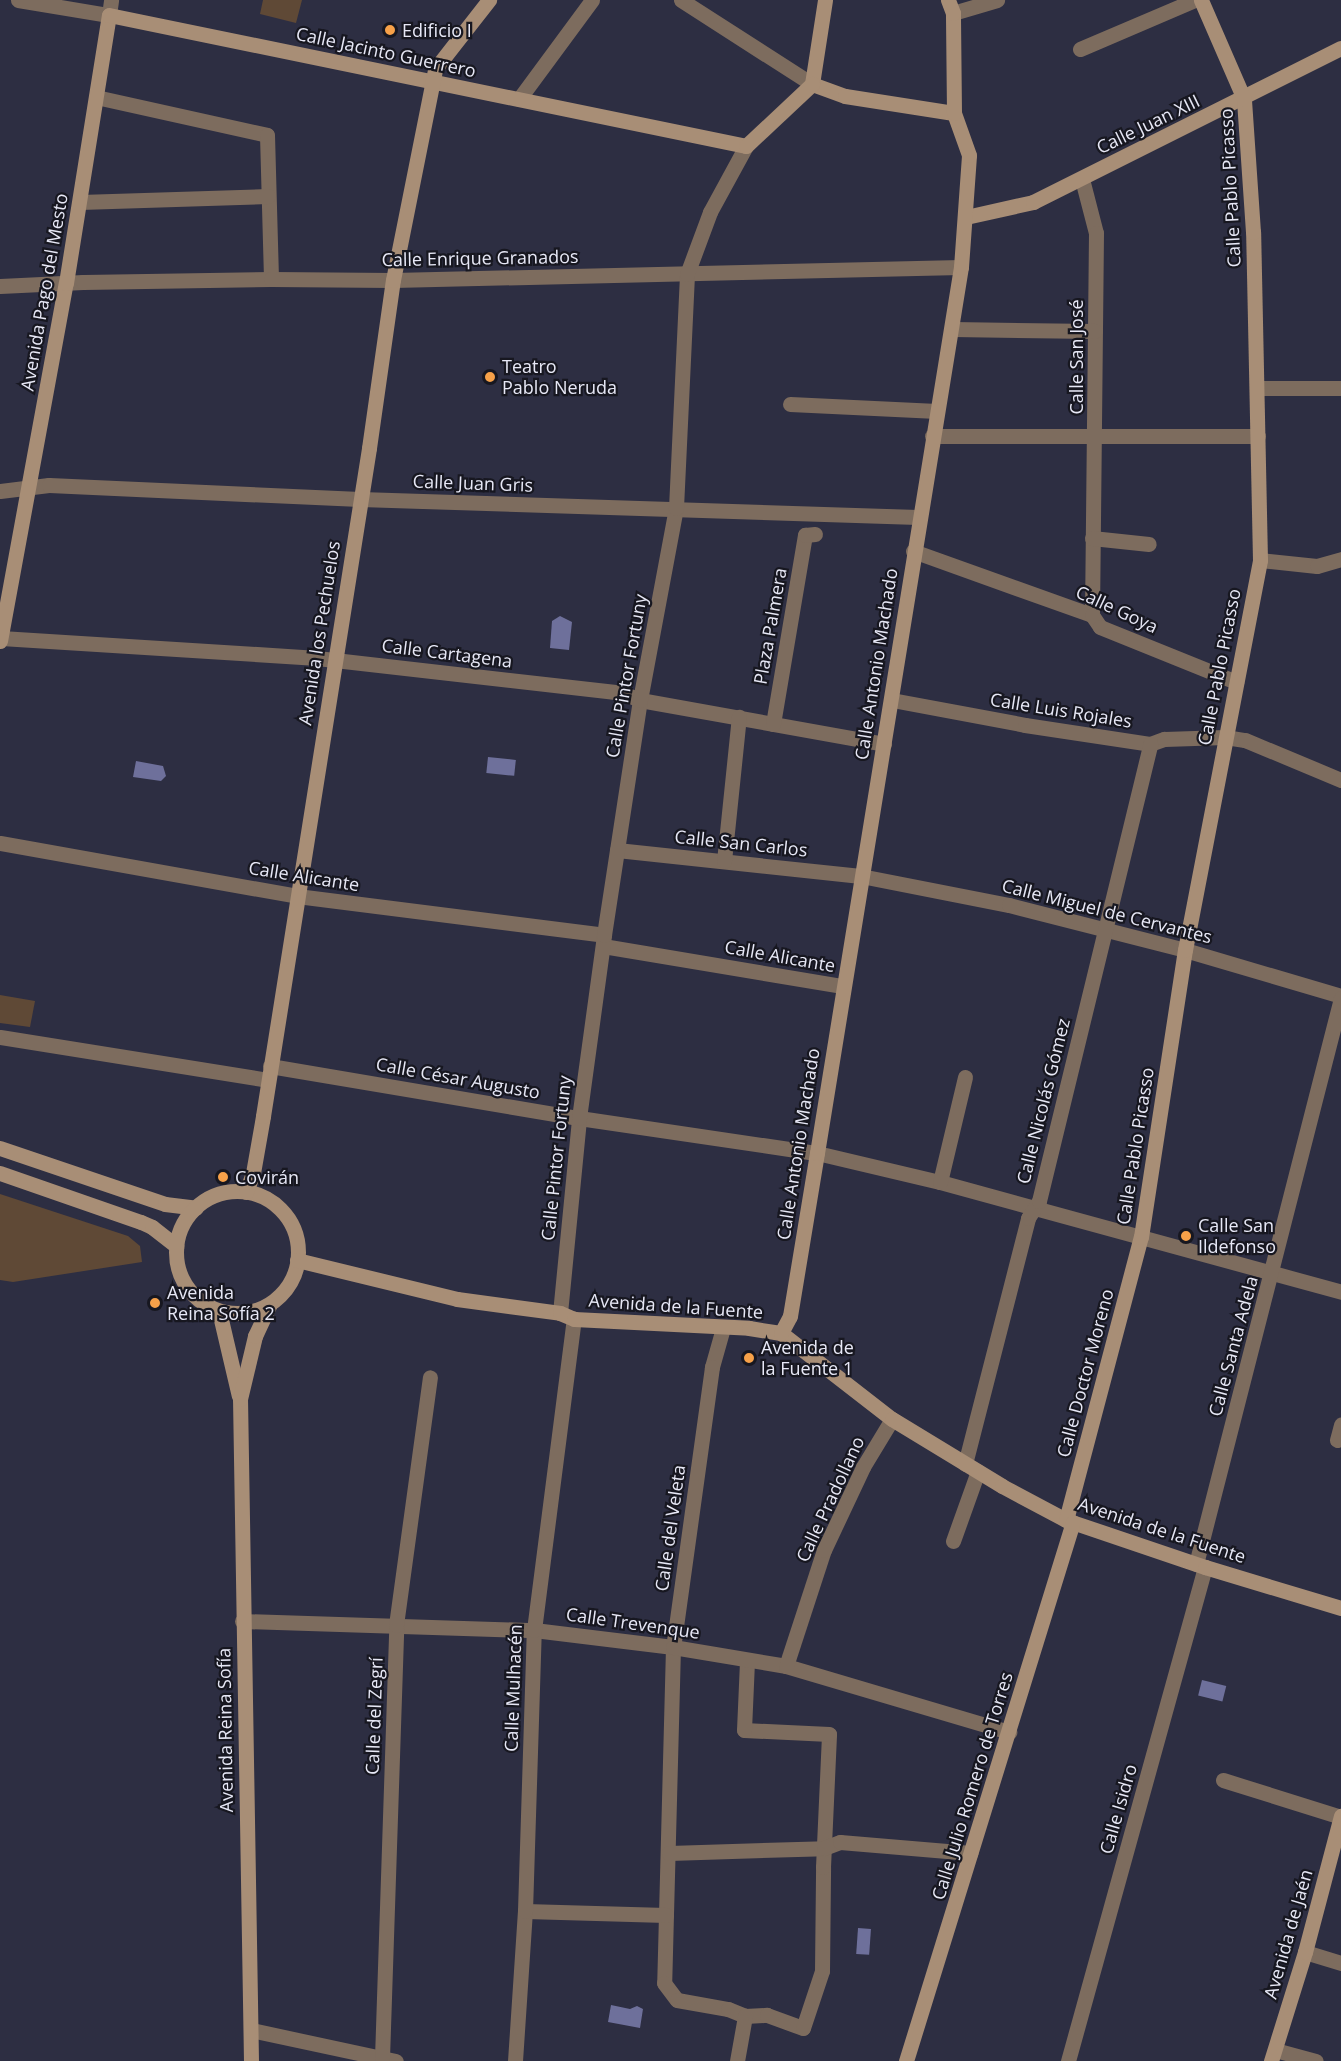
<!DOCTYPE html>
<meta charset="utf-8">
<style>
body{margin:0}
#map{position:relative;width:1341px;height:2061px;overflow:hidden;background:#2d2e42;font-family:"Open Sans",sans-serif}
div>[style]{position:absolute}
.green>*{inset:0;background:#5f4936}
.water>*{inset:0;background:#6e709b;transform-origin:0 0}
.street>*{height:15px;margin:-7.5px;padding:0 7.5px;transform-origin:7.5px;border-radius:7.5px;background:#7d6c5e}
.secondary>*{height:15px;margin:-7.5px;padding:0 7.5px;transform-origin:7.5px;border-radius:7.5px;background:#a88e76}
.secondary>.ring{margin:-7.5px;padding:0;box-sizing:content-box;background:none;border:15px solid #a88e76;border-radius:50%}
.dots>*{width:16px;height:16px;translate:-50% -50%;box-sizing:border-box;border:3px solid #171720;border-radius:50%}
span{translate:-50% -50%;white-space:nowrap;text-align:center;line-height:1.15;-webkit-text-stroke:4.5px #171720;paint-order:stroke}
.poi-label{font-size:18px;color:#e7e8f6}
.left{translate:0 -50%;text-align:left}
.street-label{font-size:18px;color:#e7e8f6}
</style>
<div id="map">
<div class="green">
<i style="clip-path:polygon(263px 0,302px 0,296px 23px,260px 14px)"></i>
<i style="clip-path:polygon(0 995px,35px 1001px,30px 1027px,0 1023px)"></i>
<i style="clip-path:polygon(0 1194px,128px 1236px,140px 1246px,142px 1262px,13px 1282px,0 1280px)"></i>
</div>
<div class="water">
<i style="clip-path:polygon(560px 616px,572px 622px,569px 650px,550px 648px,552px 621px)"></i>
<i style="left:488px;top:757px;width:28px;height:16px;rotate:6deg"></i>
<i style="clip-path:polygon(136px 761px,163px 766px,166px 776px,161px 781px,133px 777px)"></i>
<i style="left:1202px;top:1680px;width:25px;height:16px;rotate:14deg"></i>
<i style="left:858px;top:1928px;width:13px;height:26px;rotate:4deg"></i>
<i style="clip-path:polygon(611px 2005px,630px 2009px,637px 2006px,643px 2009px,640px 2028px,608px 2022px)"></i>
</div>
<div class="street">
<i style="left:18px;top:0;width:92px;rotate:9.4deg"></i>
<i style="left:109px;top:15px;width:15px;rotate:-82deg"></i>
<i style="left:681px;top:0;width:156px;rotate:32.7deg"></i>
<i style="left:953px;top:13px;width:46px;rotate:-16.5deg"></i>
<i style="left:1080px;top:49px;width:125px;rotate:-23.1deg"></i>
<i style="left:96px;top:97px;width:175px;rotate:12.5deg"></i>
<i style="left:267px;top:135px;width:144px;rotate:88.4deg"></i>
<i style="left:519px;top:99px;width:123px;rotate:-53.6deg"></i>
<i style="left:1082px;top:179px;width:56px;rotate:75.5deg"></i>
<i style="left:1096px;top:233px;width:382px;rotate:90.6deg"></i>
<i style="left:80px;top:202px;width:188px;rotate:-1.8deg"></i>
<i style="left:0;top:286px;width:83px;rotate:-2.8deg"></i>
<i style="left:83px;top:282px;width:188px;rotate:-0.9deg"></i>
<i style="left:271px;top:279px;width:122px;rotate:0.5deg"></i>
<i style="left:393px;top:280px;width:568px;rotate:-1.31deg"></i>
<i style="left:952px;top:329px;width:143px;rotate:0.8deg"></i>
<i style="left:1257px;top:388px;width:84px"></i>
<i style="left:790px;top:404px;width:147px;rotate:2.7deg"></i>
<i style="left:932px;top:436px;width:326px"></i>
<i style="left:0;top:491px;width:49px;rotate:-7deg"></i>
<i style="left:49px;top:485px;width:311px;rotate:2.6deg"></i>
<i style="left:360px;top:499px;width:558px;rotate:1.85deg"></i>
<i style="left:1092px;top:538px;width:57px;rotate:6deg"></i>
<i style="left:913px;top:551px;width:190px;rotate:19.7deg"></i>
<i style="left:1092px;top:615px;width:14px;rotate:56deg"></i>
<i style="left:1100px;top:627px;width:147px;rotate:22deg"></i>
<i style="left:1260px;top:560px;width:57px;rotate:6deg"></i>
<i style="left:1317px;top:566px;width:25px;rotate:-16deg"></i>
<i style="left:1px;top:638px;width:317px;rotate:3.6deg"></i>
<i style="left:317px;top:658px;width:307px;rotate:6.5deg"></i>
<i style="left:622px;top:693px;width:19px;rotate:21deg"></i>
<i style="left:640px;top:700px;width:248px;rotate:10.2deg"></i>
<i style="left:892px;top:700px;width:135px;rotate:10.6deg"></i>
<i style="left:1025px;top:725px;width:126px;rotate:8.6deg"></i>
<i style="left:1150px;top:744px;width:15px;rotate:-20deg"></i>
<i style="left:1164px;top:739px;width:61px;rotate:-1.9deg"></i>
<i style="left:1225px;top:737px;width:20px;rotate:9deg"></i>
<i style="left:1245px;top:740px;width:104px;rotate:22.6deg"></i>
<i style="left:773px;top:724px;width:192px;rotate:-80.4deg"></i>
<i style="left:805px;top:535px;width:10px;rotate:-6deg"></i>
<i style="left:0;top:843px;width:302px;rotate:10.1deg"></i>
<i style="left:297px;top:896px;width:309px;rotate:7.2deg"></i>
<i style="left:617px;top:850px;width:245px;rotate:6.1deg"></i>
<i style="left:861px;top:876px;width:151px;rotate:11.1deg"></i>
<i style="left:1009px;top:905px;width:182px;rotate:14.3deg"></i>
<i style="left:1185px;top:950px;width:163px;rotate:16.4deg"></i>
<i style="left:724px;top:861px;width:145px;rotate:-84.1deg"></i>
<i style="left:603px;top:946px;width:243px;rotate:9.5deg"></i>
<i style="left:0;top:1037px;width:271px;rotate:9.1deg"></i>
<i style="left:270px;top:1066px;width:313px;rotate:9.6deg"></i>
<i style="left:579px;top:1118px;width:241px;rotate:8.4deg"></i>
<i style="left:817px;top:1153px;width:126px;rotate:13.3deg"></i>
<i style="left:940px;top:1182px;width:416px;rotate:15.3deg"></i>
<i style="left:940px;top:1182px;width:108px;rotate:-76.6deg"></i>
<i style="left:560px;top:1313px;width:196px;rotate:-84.4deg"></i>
<i style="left:579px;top:1118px;width:185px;rotate:-82.2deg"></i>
<i style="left:604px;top:935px;width:238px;rotate:-81.3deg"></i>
<i style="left:640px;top:700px;width:195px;rotate:-79.4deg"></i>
<i style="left:676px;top:508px;width:234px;rotate:-87.3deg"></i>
<i style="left:687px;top:274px;width:66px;rotate:-69.6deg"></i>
<i style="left:710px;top:212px;width:75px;rotate:-61.4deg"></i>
<i style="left:723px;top:1328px;width:41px;rotate:105.8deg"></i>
<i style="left:712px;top:1367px;width:283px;rotate:97.9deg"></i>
<i style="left:673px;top:1647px;width:336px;rotate:91.5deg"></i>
<i style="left:664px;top:1983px;width:21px;rotate:53deg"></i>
<i style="left:677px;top:2000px;width:52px;rotate:10deg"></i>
<i style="left:728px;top:2009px;width:18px;rotate:22deg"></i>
<i style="left:745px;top:2016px;width:22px;rotate:-3deg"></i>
<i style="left:767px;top:2015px;width:38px;rotate:20deg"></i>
<i style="left:803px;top:2028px;width:60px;rotate:-71.6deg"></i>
<i style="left:822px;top:1971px;width:104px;rotate:-89.4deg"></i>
<i style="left:823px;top:1867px;width:133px;rotate:-87.4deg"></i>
<i style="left:829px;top:1734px;width:85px;rotate:-177.3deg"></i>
<i style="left:744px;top:1730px;width:70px;rotate:-87.5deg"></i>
<i style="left:1337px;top:1440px;width:16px;rotate:-75deg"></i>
<i style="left:965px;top:1464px;width:254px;rotate:-75.6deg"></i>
<i style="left:1028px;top:1218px;width:20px;rotate:-57deg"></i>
<i style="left:1039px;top:1201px;width:470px;rotate:-76.3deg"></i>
<i style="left:953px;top:1541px;width:74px;rotate:-70.3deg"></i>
<i style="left:1196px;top:1564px;width:584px;rotate:-75.63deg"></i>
<i style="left:242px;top:1621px;width:292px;rotate:1.8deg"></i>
<i style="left:534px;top:1630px;width:140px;rotate:7deg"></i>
<i style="left:673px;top:1647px;width:115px;rotate:9.5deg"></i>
<i style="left:786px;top:1666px;width:233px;rotate:16.5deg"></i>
<i style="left:786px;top:1666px;width:122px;rotate:-71.9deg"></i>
<i style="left:824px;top:1550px;width:92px;rotate:-64.8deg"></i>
<i style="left:863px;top:1467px;width:56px;rotate:-58.9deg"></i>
<i style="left:1223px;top:1780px;width:124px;rotate:17.4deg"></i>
<i style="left:669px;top:1853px;width:155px;rotate:-1.8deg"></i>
<i style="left:824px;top:1848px;width:17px;rotate:-21deg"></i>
<i style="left:840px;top:1842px;width:131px;rotate:4.8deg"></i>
<i style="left:525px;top:1911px;width:141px;rotate:1.6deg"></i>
<i style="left:1305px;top:1952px;width:38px;rotate:17deg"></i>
<i style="left:251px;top:2030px;width:148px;rotate:12.1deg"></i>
<i style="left:1275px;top:2050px;width:42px;rotate:15deg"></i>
<i style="left:382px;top:2058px;width:433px;rotate:-88.1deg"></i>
<i style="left:396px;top:1625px;width:250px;rotate:-82.2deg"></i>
<i style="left:515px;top:2061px;width:150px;rotate:-86.2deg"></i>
<i style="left:525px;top:1911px;width:281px;rotate:-88.2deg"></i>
<i style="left:534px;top:1630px;width:314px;rotate:-82.7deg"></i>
<i style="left:737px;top:2061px;width:46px;rotate:-79.9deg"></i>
<i style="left:1068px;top:2061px;width:513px;rotate:-74.5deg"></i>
</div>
<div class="secondary">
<i style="left:812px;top:84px;width:35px;rotate:20deg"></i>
<i style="left:845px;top:96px;width:110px;rotate:8.9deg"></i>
<i style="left:812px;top:84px;width:85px;rotate:-81.2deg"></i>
<i style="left:966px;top:217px;width:69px;rotate:-12.6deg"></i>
<i style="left:1033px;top:202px;width:344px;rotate:-26.6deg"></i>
<i style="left:0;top:641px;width:364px;rotate:-79.6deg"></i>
<i style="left:66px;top:283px;width:271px;rotate:-80.9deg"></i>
<i style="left:109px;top:15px;width:650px;rotate:11.62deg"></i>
<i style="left:746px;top:146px;width:91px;rotate:-43.2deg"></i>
<i style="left:0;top:1148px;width:174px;rotate:18.7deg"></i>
<i style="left:165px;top:1204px;width:31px;rotate:7deg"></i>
<i style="left:0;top:1173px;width:149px;rotate:19.2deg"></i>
<i style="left:141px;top:1222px;width:12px;rotate:24deg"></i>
<i style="left:152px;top:1227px;width:31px;rotate:38deg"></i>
<i class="ring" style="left:176px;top:1191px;width:107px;height:107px"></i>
<i style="left:246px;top:1192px;width:20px;rotate:-70deg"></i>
<i style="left:253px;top:1173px;width:58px;rotate:-80deg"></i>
<i style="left:263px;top:1116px;width:676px;rotate:-80.98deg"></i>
<i style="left:369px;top:448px;width:170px;rotate:-81.9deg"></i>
<i style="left:393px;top:280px;width:215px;rotate:-78.7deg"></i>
<i style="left:435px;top:69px;width:88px;rotate:-52deg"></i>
<i style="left:297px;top:1260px;width:165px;rotate:13.7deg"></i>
<i style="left:457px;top:1299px;width:104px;rotate:7.7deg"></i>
<i style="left:560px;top:1313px;width:15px;rotate:23deg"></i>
<i style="left:574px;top:1319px;width:175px;rotate:2.9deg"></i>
<i style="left:749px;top:1328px;width:32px;rotate:9deg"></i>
<i style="left:781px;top:1333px;width:140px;rotate:37.8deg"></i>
<i style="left:892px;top:1419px;width:129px;rotate:31.3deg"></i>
<i style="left:1002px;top:1486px;width:72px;rotate:28deg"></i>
<i style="left:1066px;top:1520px;width:147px;rotate:18.7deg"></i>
<i style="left:1205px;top:1567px;width:142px;rotate:16.8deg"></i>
<i style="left:219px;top:1311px;width:87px;rotate:76.8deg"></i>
<i style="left:781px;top:1333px;width:19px;rotate:-62deg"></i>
<i style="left:790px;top:1316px;width:165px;rotate:-80.6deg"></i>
<i style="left:817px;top:1153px;width:898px;rotate:-80.77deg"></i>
<i style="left:961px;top:267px;width:112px;rotate:-85.9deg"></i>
<i style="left:969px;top:155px;width:45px;rotate:-109.7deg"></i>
<i style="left:954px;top:113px;width:100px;rotate:-90.6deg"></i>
<i style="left:953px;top:13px;width:14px;rotate:-111deg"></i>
<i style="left:1066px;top:1520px;width:293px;rotate:-75.2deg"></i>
<i style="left:1141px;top:1237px;width:290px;rotate:-81.3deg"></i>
<i style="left:1185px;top:950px;width:397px;rotate:-79.1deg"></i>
<i style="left:1260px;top:560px;width:328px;rotate:-91.2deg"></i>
<i style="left:1253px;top:232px;width:133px;rotate:-93.9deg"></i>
<i style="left:1244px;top:99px;width:108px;rotate:-113.5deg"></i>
<i style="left:251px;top:2061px;width:662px;rotate:-90.95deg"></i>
<i style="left:240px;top:1399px;width:65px;rotate:-76.6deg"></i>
<i style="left:255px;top:1336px;width:35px;rotate:-65deg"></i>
<i style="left:906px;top:2061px;width:564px;rotate:-72.79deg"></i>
<i style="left:1271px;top:2061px;width:114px;rotate:-72.7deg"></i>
<i style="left:1305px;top:1952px;width:141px;rotate:-75.2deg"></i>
</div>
<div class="dots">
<i style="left:390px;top:30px;background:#f7a149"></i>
<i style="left:490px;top:377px;background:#f7a149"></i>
<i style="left:223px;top:1177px;background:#f7a149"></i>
<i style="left:1186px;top:1236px;background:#f7a149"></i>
<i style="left:155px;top:1303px;background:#f7a149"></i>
<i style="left:749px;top:1358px;background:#f7a149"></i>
</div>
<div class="poi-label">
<span class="left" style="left:402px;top:30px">Edificio I</span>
<span class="left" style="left:502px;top:377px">Teatro<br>Pablo Neruda</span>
<span class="left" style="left:235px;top:1177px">Covirán</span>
<span class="left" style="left:1198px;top:1236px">Calle San<br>Ildefonso</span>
<span class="left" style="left:167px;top:1303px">Avenida<br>Reina Sofía 2</span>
<span class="left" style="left:761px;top:1358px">Avenida de<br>la Fuente 1</span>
</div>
<div class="street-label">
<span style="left:386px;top:52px;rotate:12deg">Calle Jacinto Guerrero</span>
<span style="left:1148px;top:124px;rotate:-26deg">Calle Juan XIII</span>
<span style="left:1230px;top:188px;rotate:-93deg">Calle Pablo Picasso</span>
<span style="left:480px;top:258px;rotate:-1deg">Calle Enrique Granados</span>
<span style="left:44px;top:292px;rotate:-80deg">Avenida Pago del Mesto</span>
<span style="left:1076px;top:357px;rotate:-90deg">Calle San José</span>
<span style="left:473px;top:483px;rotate:2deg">Calle Juan Gris</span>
<span style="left:1117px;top:609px;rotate:25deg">Calle Goya</span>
<span style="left:770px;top:626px;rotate:-80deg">Plaza Palmera</span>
<span style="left:319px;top:633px;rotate:-81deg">Avenida los Pechuelos</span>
<span style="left:447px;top:653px;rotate:7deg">Calle Cartagena</span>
<span style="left:876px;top:664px;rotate:-81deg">Calle Antonio Machado</span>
<span style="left:1219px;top:667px;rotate:-79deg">Calle Pablo Picasso</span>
<span style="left:626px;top:676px;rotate:-80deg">Calle Pintor Fortuny</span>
<span style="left:1061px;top:710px;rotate:9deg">Calle Luis Rojales</span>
<span style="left:741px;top:843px;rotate:6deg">Calle San Carlos</span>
<span style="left:304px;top:876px;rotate:9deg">Calle Alicante</span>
<span style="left:1107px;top:911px;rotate:14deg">Calle Miguel de Cervantes</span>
<span style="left:780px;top:956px;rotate:10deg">Calle Alicante</span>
<span style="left:458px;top:1078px;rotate:10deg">Calle César Augusto</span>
<span style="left:1043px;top:1101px;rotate:-76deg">Calle Nicolás Gómez</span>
<span style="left:798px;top:1144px;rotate:-81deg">Calle Antonio Machado</span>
<span style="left:1135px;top:1146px;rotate:-81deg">Calle Pablo Picasso</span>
<span style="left:556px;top:1158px;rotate:-84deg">Calle Pintor Fortuny</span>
<span style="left:676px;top:1306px;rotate:4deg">Avenida de la Fuente</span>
<span style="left:1233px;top:1346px;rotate:-75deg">Calle Santa Adela</span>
<span style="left:1085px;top:1373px;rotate:-75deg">Calle Doctor Moreno</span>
<span style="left:830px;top:1499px;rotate:-65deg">Calle Pradollano</span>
<span style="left:670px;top:1528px;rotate:-82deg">Calle del Veleta</span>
<span style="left:1162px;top:1530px;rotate:18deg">Avenida de la Fuente</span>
<span style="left:633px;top:1623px;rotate:8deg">Calle Trevenque</span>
<span style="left:513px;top:1688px;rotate:-88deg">Calle Mulhacén</span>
<span style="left:374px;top:1716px;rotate:-88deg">Calle del Zegrí</span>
<span style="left:225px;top:1730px;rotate:-91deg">Avenida Reina Sofía</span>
<span style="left:972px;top:1786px;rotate:-73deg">Calle Julio Romero de Torres</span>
<span style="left:1118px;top:1809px;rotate:-74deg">Calle Isidro</span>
<span style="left:1288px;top:1934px;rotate:-74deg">Avenida de Jaén</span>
</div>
</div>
